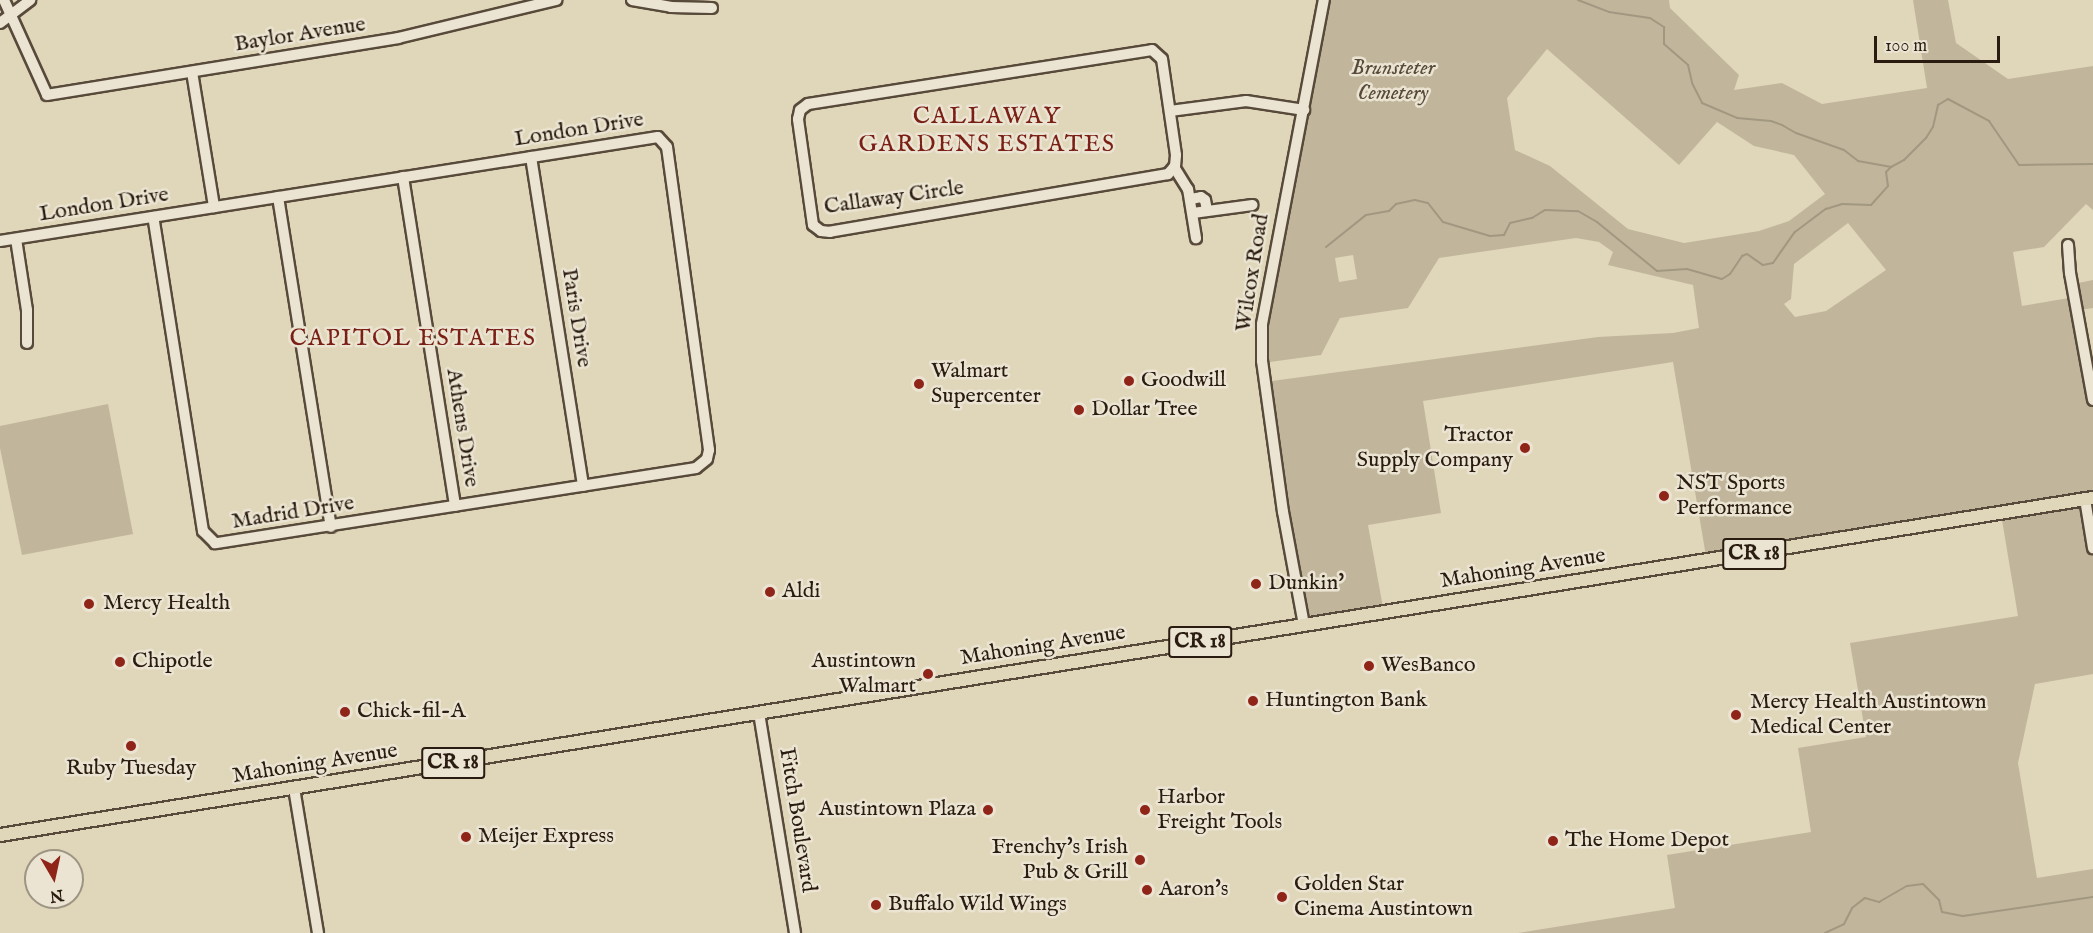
<!DOCTYPE html>
<style>
body{margin:0}
#map{position:relative;width:2093px;height:933px;overflow:hidden;background:#e0d6b9;font-family:"IM FELL English",serif}
div>[style]{position:absolute}
.green>*{inset:0;background:#c1b69c}
.stream>*{height:2px;margin:-1px;padding:0 1px;transform-origin:1px;border-radius:1px;background:#a29780}
.roads{filter:drop-shadow(2px 0 #584a3a) drop-shadow(-2px 0 #584a3a) drop-shadow(0 2px #584a3a) drop-shadow(0 -2px #584a3a)}
.minor>*{height:10px;margin:-5px;padding:0 5px;transform-origin:5px;border-radius:5px;background:#ebe4d2}
.major>*{height:12px;margin:-6px;padding:0 6px;transform-origin:6px;border-radius:6px;background:#e0d6b9}
.dots>*{width:16px;height:16px;translate:-50% -50%;box-sizing:border-box;border:3px solid #ebe4d2;border-radius:50%}
span{translate:-50% -50%;white-space:nowrap;text-align:center;line-height:1.15;-webkit-text-stroke:5px #ebe4d2;paint-order:stroke}
.shield-label span{padding:2px 4px;background:#ebe4d2;border:2px solid;border-radius:4px;-webkit-text-stroke-width:0}
.shield-label{font-size:21px;color:#2a1c10;font-weight:700}
.street-label{font-size:22px;color:#2a1c10}
.park-label{font-size:22px;color:#574a3a;font-style:italic}
.poi-label{font-size:22px;color:#2a1c10}
.left{translate:0 -50%;text-align:left}
.right{translate:-100% -50%;text-align:right}
.neighbourhood-label{font-size:24px;color:#7a1f14;letter-spacing:1.5px}
.north{position:absolute;left:24px;top:849px;width:60px;height:60px;box-sizing:border-box;background:#ebe4d2;border:2px solid #9e9484;border-radius:50%;rotate:171deg;font-size:16px;font-weight:700;line-height:24px;text-align:center;color:#2a1c10}
.north::after{content:'';display:block;margin:auto;width:21px;height:27px;background:#8f2418;clip-path:polygon(50% 0,100% 100%,50% 72%,0 100%)}
.scale{position:absolute;left:1874px;top:36px;width:126px;height:27px;box-sizing:border-box;border:3px solid #2a1c10;border-top:0;padding-left:8px;font-size:18px;line-height:21px;white-space:nowrap;color:#2a1c10;-webkit-text-stroke:4px #ebe4d2;paint-order:stroke}
</style>
<div id="map">
<div class="green">
<i style="clip-path:polygon(evenodd,1324px 0,1669px 0,1670px 8px,1739px 75px,1734px 90px,1782px 83px,1822px 104px,1927px 88px,1913px 0,1948px 0,1956px 43px,2008px 79px,2093px 66px,2093px 210px,2086px 204px,2044px 247px,2013px 252px,2022px 306px,2075px 297px,2073px 284px,2093px 280px,2093px 308px,2079px 310px,2093px 400px,2093px 498px,2086px 499px,2093px 548px,2093px 674px,2035px 684px,2018px 763px,2037px 878px,2093px 869px,2093px 933px,1518px 933px,1675px 908px,1667px 855px,1811px 832px,1798px 748px,1866px 737px,1850px 643px,2018px 616px,2001px 514px,1707px 562px,1673px 362px,1423px 401px,1441px 513px,1368px 525px,1384px 613px,1304px 625px,1265px 382px,1598px 337px,1673px 333px,1699px 328px,1693px 285px,1608px 265px,1613px 252px,1599px 242px,1576px 238px,1439px 258px,1408px 308px,1340px 318px,1321px 355px,1263px 363px,1261px 342px,1324px 0,1547px 49px,1679px 165px,1717px 122px,1754px 146px,1794px 155px,1825px 194px,1789px 221px,1759px 231px,1684px 243px,1628px 229px,1550px 166px,1515px 150px,1507px 98px,1547px 49px,1324px 0,1848px 223px,1886px 270px,1826px 311px,1795px 317px,1784px 304px,1791px 299px,1794px 264px,1848px 223px,1324px 0,1353px 255px,1357px 279px,1339px 282px,1335px 258px,1353px 255px)"></i>
<i style="clip-path:polygon(108px 404px,133px 534px,22px 555px,0 448px,0 426px)"></i>
</div>
<div class="stream">
<i style="left:1578px;top:0;width:33px;rotate:21deg"></i>
<i style="left:1609px;top:12px;width:41px;rotate:8.3deg"></i>
<i style="left:1650px;top:18px;width:17px;rotate:33deg"></i>
<i style="left:1664px;top:27px;width:17px;rotate:90deg"></i>
<i style="left:1664px;top:44px;width:32px;rotate:41deg"></i>
<i style="left:1688px;top:65px;width:18px;rotate:77deg"></i>
<i style="left:1692px;top:83px;width:22px;rotate:63deg"></i>
<i style="left:1702px;top:103px;width:38px;rotate:23deg"></i>
<i style="left:1737px;top:118px;width:34px;rotate:5deg"></i>
<i style="left:1771px;top:121px;width:12px;rotate:20deg"></i>
<i style="left:1782px;top:125px;width:16px;rotate:30deg"></i>
<i style="left:1796px;top:133px;width:51px;rotate:19.5deg"></i>
<i style="left:1844px;top:150px;width:18px;rotate:38deg"></i>
<i style="left:1858px;top:161px;width:34px;rotate:10deg"></i>
<i style="left:1891px;top:167px;width:15px;rotate:-28deg"></i>
<i style="left:1904px;top:160px;width:31px;rotate:-45deg"></i>
<i style="left:1926px;top:138px;width:13px;rotate:-58deg"></i>
<i style="left:1933px;top:127px;width:23px;rotate:-77deg"></i>
<i style="left:1938px;top:105px;width:12px;rotate:-31deg"></i>
<i style="left:1948px;top:99px;width:47px;rotate:28.2deg"></i>
<i style="left:1989px;top:121px;width:53px;rotate:55.7deg"></i>
<i style="left:2019px;top:165px;width:74px;rotate:-0.8deg"></i>
<i style="left:1326px;top:247px;width:51px;rotate:-38.7deg"></i>
<i style="left:1366px;top:215px;width:23px;rotate:-10deg"></i>
<i style="left:1389px;top:211px;width:10px;rotate:-45deg"></i>
<i style="left:1396px;top:204px;width:19px;rotate:-12deg"></i>
<i style="left:1415px;top:200px;width:13px;rotate:13deg"></i>
<i style="left:1428px;top:203px;width:24px;rotate:52deg"></i>
<i style="left:1443px;top:222px;width:49px;rotate:16.6deg"></i>
<i style="left:1490px;top:236px;width:14px;rotate:-4deg"></i>
<i style="left:1504px;top:235px;width:13px;rotate:-63deg"></i>
<i style="left:1510px;top:223px;width:23px;rotate:-13deg"></i>
<i style="left:1532px;top:218px;width:15px;rotate:-32deg"></i>
<i style="left:1545px;top:210px;width:33px;rotate:2deg"></i>
<i style="left:1578px;top:211px;width:22px;rotate:30deg"></i>
<i style="left:1597px;top:222px;width:77px;rotate:39.2deg"></i>
<i style="left:1657px;top:271px;width:30px;rotate:-4deg"></i>
<i style="left:1687px;top:269px;width:36px;rotate:16deg"></i>
<i style="left:1722px;top:279px;width:9px;rotate:-32deg"></i>
<i style="left:1730px;top:274px;width:22px;rotate:-56deg"></i>
<i style="left:1742px;top:256px;width:5px;rotate:-22deg"></i>
<i style="left:1747px;top:254px;width:19px;rotate:35deg"></i>
<i style="left:1763px;top:265px;width:10px;rotate:-11deg"></i>
<i style="left:1773px;top:263px;width:38px;rotate:-55deg"></i>
<i style="left:1795px;top:232px;width:39px;rotate:-37deg"></i>
<i style="left:1826px;top:209px;width:17px;rotate:-17deg"></i>
<i style="left:1842px;top:204px;width:29px;rotate:2deg"></i>
<i style="left:1871px;top:205px;width:25px;rotate:-48deg"></i>
<i style="left:1888px;top:186px;width:14px;rotate:-98deg"></i>
<i style="left:1886px;top:172px;width:7px;rotate:-45deg"></i>
<i style="left:1825px;top:933px;width:21px;rotate:-25deg"></i>
<i style="left:1844px;top:924px;width:18px;rotate:-63deg"></i>
<i style="left:1852px;top:908px;width:16px;rotate:-38deg"></i>
<i style="left:1865px;top:898px;width:15px;rotate:16deg"></i>
<i style="left:1879px;top:902px;width:32px;rotate:-30deg"></i>
<i style="left:1907px;top:886px;width:16px;rotate:-7deg"></i>
<i style="left:1923px;top:884px;width:23px;rotate:45deg"></i>
<i style="left:1939px;top:900px;width:12px;rotate:76deg"></i>
<i style="left:1942px;top:912px;width:21px;rotate:11deg"></i>
<i style="left:1963px;top:916px;width:131px;rotate:-8.3deg"></i>
</div>
<div class="roads">
<div class="minor">
<i style="left:4px;top:0;width:104px;rotate:65.6deg"></i>
<i style="left:47px;top:95px;width:356px;rotate:-9.2deg"></i>
<i style="left:398px;top:38px;width:163px;rotate:-13.5deg"></i>
<i style="left:632px;top:0;width:40px;rotate:10deg"></i>
<i style="left:671px;top:7px;width:41px;rotate:1.4deg"></i>
<i style="left:0;top:23px;width:38px;rotate:-37deg"></i>
<i style="left:1152px;top:50px;width:13px;rotate:42deg"></i>
<i style="left:1162px;top:59px;width:97px;rotate:81.7deg"></i>
<i style="left:1176px;top:155px;width:11px;rotate:95deg"></i>
<i style="left:1175px;top:166px;width:11px;rotate:131deg"></i>
<i style="left:1168px;top:174px;width:343px;rotate:170.3deg"></i>
<i style="left:830px;top:232px;width:9px;rotate:-174deg"></i>
<i style="left:821px;top:231px;width:10px;rotate:-143deg"></i>
<i style="left:813px;top:225px;width:107px;rotate:-98.1deg"></i>
<i style="left:798px;top:119px;width:9px;rotate:-77deg"></i>
<i style="left:800px;top:110px;width:10px;rotate:-37deg"></i>
<i style="left:808px;top:104px;width:348px;rotate:-8.9deg"></i>
<i style="left:192px;top:72px;width:137px;rotate:80.7deg"></i>
<i style="left:1170px;top:111px;width:77px;rotate:-7.5deg"></i>
<i style="left:1246px;top:101px;width:59px;rotate:8.8deg"></i>
<i style="left:531px;top:157px;width:333px;rotate:81deg"></i>
<i style="left:1174px;top:167px;width:26px;rotate:58deg"></i>
<i style="left:1188px;top:189px;width:50px;rotate:80.7deg"></i>
<i style="left:403px;top:177px;width:333px;rotate:81deg"></i>
<i style="left:278px;top:197px;width:334px;rotate:80.9deg"></i>
<i style="left:1191px;top:199px;width:10px;rotate:-11deg"></i>
<i style="left:1201px;top:197px;width:5px;rotate:37deg"></i>
<i style="left:1205px;top:200px;width:10px;rotate:79deg"></i>
<i style="left:1193px;top:213px;width:60px;rotate:-7.7deg"></i>
<i style="left:16px;top:239px;width:72px;rotate:81.2deg"></i>
<i style="left:27px;top:310px;width:33px;rotate:90deg"></i>
<i style="left:0;top:241px;width:666px;rotate:-8.98deg"></i>
<i style="left:658px;top:137px;width:13px;rotate:48deg"></i>
<i style="left:667px;top:147px;width:306px;rotate:82.1deg"></i>
<i style="left:709px;top:450px;width:9px;rotate:103deg"></i>
<i style="left:707px;top:459px;width:14px;rotate:141deg"></i>
<i style="left:696px;top:468px;width:487px;rotate:171.1deg"></i>
<i style="left:215px;top:543px;width:17px;rotate:-135deg"></i>
<i style="left:203px;top:531px;width:318px;rotate:-99deg"></i>
<i style="left:2068px;top:245px;width:28px;rotate:86deg"></i>
<i style="left:2070px;top:273px;width:129px;rotate:79.7deg"></i>
<i style="left:2085px;top:499px;width:50px;rotate:80.7deg"></i>
<i style="left:1304px;top:625px;width:115px;rotate:-100.5deg"></i>
<i style="left:1283px;top:512px;width:152px;rotate:-97.9deg"></i>
<i style="left:1262px;top:361px;width:37px;rotate:-90deg"></i>
<i style="left:1262px;top:324px;width:330px;rotate:-79.2deg"></i>
<i style="left:759px;top:713px;width:223px;rotate:80.7deg"></i>
<i style="left:294px;top:788px;width:147px;rotate:80.6deg"></i>
</div>
<div class="major">
<i style="left:0;top:835px;width:2120px;rotate:-9.15deg"></i>
</div>
</div>
<div class="dots">
<i style="left:1129px;top:381px;background:#8f2418"></i>
<i style="left:919px;top:384px;background:#8f2418"></i>
<i style="left:1079px;top:410px;background:#8f2418"></i>
<i style="left:1525px;top:448px;background:#8f2418"></i>
<i style="left:1664px;top:496px;background:#8f2418"></i>
<i style="left:1256px;top:584px;background:#8f2418"></i>
<i style="left:770px;top:592px;background:#8f2418"></i>
<i style="left:89px;top:604px;background:#8f2418"></i>
<i style="left:120px;top:662px;background:#8f2418"></i>
<i style="left:1369px;top:666px;background:#8f2418"></i>
<i style="left:928px;top:674px;background:#8f2418"></i>
<i style="left:1253px;top:701px;background:#8f2418"></i>
<i style="left:345px;top:712px;background:#8f2418"></i>
<i style="left:1736px;top:715px;background:#8f2418"></i>
<i style="left:131px;top:746px;background:#8f2418"></i>
<i style="left:988px;top:810px;background:#8f2418"></i>
<i style="left:1145px;top:810px;background:#8f2418"></i>
<i style="left:466px;top:837px;background:#8f2418"></i>
<i style="left:1553px;top:841px;background:#8f2418"></i>
<i style="left:1140px;top:860px;background:#8f2418"></i>
<i style="left:1147px;top:890px;background:#8f2418"></i>
<i style="left:1282px;top:897px;background:#8f2418"></i>
<i style="left:876px;top:905px;background:#8f2418"></i>
</div>
<div class="shield-label">
<span style="left:1754px;top:554px">CR 18</span>
<span style="left:1200px;top:642px">CR 18</span>
<span style="left:453px;top:763px">CR 18</span>
</div>
<div class="street-label">
<span style="left:300px;top:35px;rotate:-9deg">Baylor Avenue</span>
<span style="left:579px;top:130px;rotate:-9deg">London Drive</span>
<span style="left:894px;top:198px;rotate:-8deg">Callaway Circle</span>
<span style="left:104px;top:205px;rotate:-9deg">London Drive</span>
<span style="left:1253px;top:273px;rotate:-81deg">Wilcox Road</span>
<span style="left:576px;top:318px;rotate:81deg">Paris Drive</span>
<span style="left:462px;top:428px;rotate:81deg">Athens Drive</span>
<span style="left:293px;top:513px;rotate:-9deg">Madrid Drive</span>
<span style="left:1523px;top:569px;rotate:-9deg">Mahoning Avenue</span>
<span style="left:1043px;top:646px;rotate:-9deg">Mahoning Avenue</span>
<span style="left:315px;top:764px;rotate:-9deg">Mahoning Avenue</span>
<span style="left:797px;top:820px;rotate:81deg">Fitch Boulevard</span>
</div>
<div class="park-label">
<span style="left:1393px;top:81px">Brunsteter<br>Cemetery</span>
</div>
<div class="poi-label">
<span class="left" style="left:931px;top:384px">Walmart<br>Supercenter</span>
<span class="left" style="left:1141px;top:381px">Goodwill</span>
<span class="left" style="left:1091px;top:410px">Dollar Tree</span>
<span class="right" style="left:1513px;top:448px">Tractor<br>Supply Company</span>
<span class="left" style="left:1676px;top:496px">NST Sports<br>Performance</span>
<span class="left" style="left:1268px;top:584px">Dunkin'</span>
<span class="left" style="left:782px;top:592px">Aldi</span>
<span class="left" style="left:103px;top:604px">Mercy Health</span>
<span class="right" style="left:916px;top:674px">Austintown<br>Walmart</span>
<span class="left" style="left:132px;top:662px">Chipotle</span>
<span class="left" style="left:1381px;top:666px">WesBanco</span>
<span class="left" style="left:1265px;top:701px">Huntington Bank</span>
<span class="left" style="left:1750px;top:715px">Mercy Health Austintown<br>Medical Center</span>
<span class="left" style="left:357px;top:712px">Chick-fil-A</span>
<span style="left:131px;top:769px">Ruby Tuesday</span>
<span class="left" style="left:1157px;top:810px">Harbor<br>Freight Tools</span>
<span class="right" style="left:976px;top:810px">Austintown Plaza</span>
<span class="left" style="left:478px;top:837px">Meijer Express</span>
<span class="left" style="left:1565px;top:841px">The Home Depot</span>
<span class="right" style="left:1128px;top:860px">Frenchy's Irish<br>Pub &amp; Grill</span>
<span class="left" style="left:1294px;top:897px">Golden Star<br>Cinema Austintown</span>
<span class="left" style="left:1159px;top:890px">Aaron's</span>
<span class="left" style="left:888px;top:905px">Buffalo Wild Wings</span>
</div>
<div class="neighbourhood-label">
<span style="left:987px;top:131px">CALLAWAY<br>GARDENS ESTATES</span>
<span style="left:413px;top:339px">CAPITOL ESTATES</span>
</div>
<div class="north">N</div>
<div class="scale">100 m</div>
</div>
